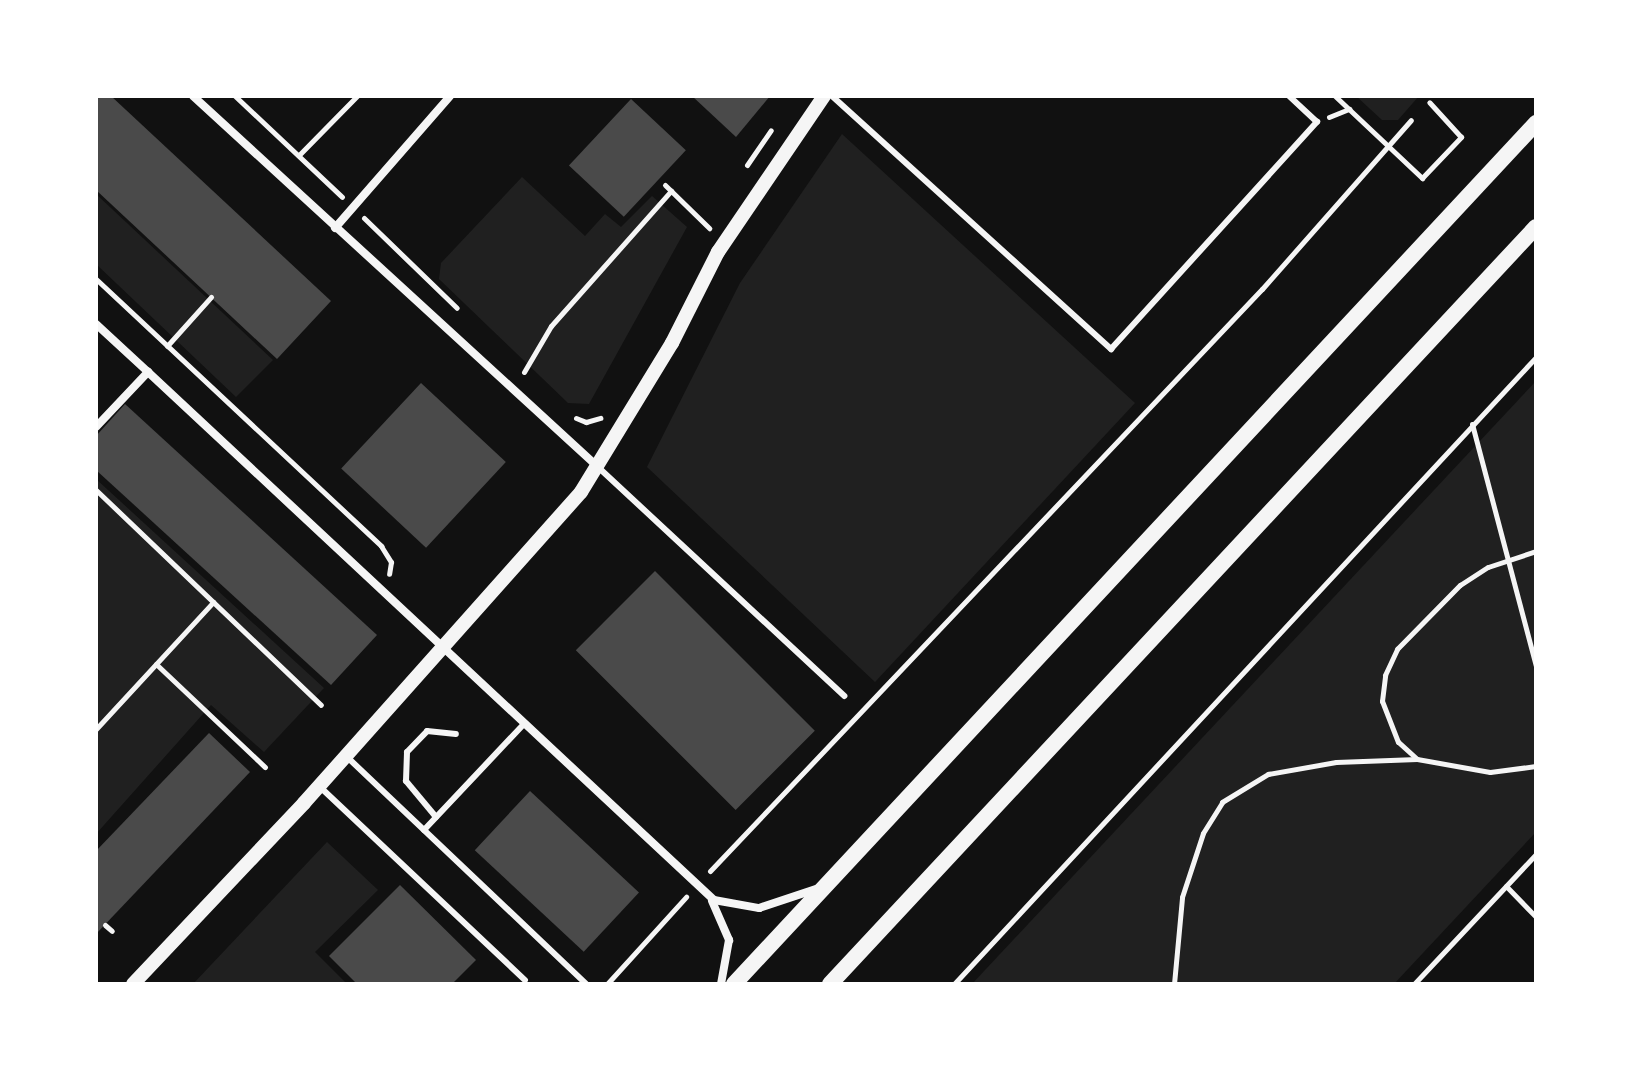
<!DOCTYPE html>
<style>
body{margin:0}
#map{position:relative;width:1632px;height:1080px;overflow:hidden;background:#111;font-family:Quicksand,sans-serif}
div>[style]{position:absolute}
.green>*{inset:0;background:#202020}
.building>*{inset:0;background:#4a4a4a;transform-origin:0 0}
.path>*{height:5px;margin:-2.5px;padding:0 2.5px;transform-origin:2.5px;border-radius:2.5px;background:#f5f5f5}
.service>*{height:6px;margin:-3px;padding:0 3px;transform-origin:3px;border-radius:3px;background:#f5f5f5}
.minor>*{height:8px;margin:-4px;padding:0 4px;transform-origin:4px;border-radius:4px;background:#f5f5f5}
.tertiary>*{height:14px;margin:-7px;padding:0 7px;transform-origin:7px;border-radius:7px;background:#f5f5f5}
.secondary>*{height:16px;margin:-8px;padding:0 8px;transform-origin:8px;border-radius:8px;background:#f5f5f5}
span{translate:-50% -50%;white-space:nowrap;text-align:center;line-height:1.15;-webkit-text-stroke:8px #fff;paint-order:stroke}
.frame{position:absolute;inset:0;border:98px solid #fff;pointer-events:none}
</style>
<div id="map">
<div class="green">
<i style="clip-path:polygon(1356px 96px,1419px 96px,1398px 120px,1382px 120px)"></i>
<i style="clip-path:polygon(842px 134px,1135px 403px,875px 682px,647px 467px,740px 283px)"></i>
<i style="clip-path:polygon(522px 177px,585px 236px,605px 214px,621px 227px,652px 196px,687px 227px,589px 404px,568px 403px,439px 279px,441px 263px)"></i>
<i style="clip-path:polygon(96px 194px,273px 360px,236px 397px,96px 264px)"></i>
<i style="clip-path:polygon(1536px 381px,1536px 832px,1394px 984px,972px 984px)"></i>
<i style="clip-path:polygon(96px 479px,324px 688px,264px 752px,211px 705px,96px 834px)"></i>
<i style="clip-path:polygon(327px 842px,378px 890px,315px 952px,347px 984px,193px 984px)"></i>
</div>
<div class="building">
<i style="clip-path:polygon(96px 96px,111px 96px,331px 301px,277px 359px,96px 190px)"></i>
<i style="clip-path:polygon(692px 96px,770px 96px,736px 137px)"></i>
<i style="left:631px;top:99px;width:75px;height:91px;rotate:43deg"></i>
<i style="left:421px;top:383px;width:116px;height:117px;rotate:43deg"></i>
<i style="clip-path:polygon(125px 404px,377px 635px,331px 685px,96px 470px,96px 436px)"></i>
<i style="left:655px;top:571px;width:226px;height:112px;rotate:45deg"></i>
<i style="clip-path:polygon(209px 733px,250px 772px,96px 934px,96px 851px)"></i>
<i style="left:530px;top:791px;width:149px;height:81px;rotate:43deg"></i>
<i style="clip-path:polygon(400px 885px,476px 960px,452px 984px,357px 984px,329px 956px)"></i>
</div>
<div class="path">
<i style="left:235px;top:96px;width:147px;rotate:43.3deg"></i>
<i style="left:1335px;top:96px;width:120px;rotate:43.3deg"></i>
<i style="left:1422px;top:178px;width:57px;rotate:-46.4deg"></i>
<i style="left:1461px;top:137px;width:47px;rotate:-132.4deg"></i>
<i style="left:1329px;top:117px;width:22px;rotate:-22deg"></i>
<i style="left:299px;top:155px;width:83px;rotate:-45.5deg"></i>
<i style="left:747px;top:165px;width:42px;rotate:-55.6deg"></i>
<i style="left:665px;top:185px;width:62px;rotate:44.3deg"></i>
<i style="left:364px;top:218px;width:129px;rotate:44.1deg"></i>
<i style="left:96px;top:279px;width:391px;rotate:43.1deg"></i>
<i style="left:381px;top:546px;width:19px;rotate:58deg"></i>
<i style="left:391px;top:562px;width:12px;rotate:99deg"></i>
<i style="left:167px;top:346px;width:66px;rotate:-48.1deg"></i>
<i style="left:524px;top:372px;width:53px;rotate:-59.6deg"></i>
<i style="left:551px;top:326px;width:181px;rotate:-48.4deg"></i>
<i style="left:576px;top:418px;width:11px;rotate:22deg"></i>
<i style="left:586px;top:422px;width:15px;rotate:-16deg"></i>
<i style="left:1472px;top:424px;width:251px;rotate:75.2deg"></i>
<i style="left:96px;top:490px;width:311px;rotate:43.7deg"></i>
<i style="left:156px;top:664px;width:150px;rotate:43.4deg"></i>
<i style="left:96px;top:729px;width:173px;rotate:-47.3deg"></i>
<i style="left:1416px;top:758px;width:24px;rotate:-138deg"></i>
<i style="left:1398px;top:742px;width:44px;rotate:-111.3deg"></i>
<i style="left:1382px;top:701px;width:26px;rotate:-83deg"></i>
<i style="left:1385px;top:675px;width:29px;rotate:-65deg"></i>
<i style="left:1397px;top:649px;width:90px;rotate:-45.5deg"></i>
<i style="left:1460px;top:585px;width:33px;rotate:-33deg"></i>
<i style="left:1488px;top:567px;width:51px;rotate:-18.4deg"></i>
<i style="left:710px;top:871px;width:802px;rotate:-46.52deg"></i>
<i style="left:1262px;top:289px;width:225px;rotate:-48.6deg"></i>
<i style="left:1506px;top:886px;width:43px;rotate:45.9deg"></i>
<i style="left:105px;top:925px;width:9px;rotate:41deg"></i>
<i style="left:607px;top:984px;width:118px;rotate:-47.8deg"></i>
<i style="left:954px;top:984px;width:855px;rotate:-47.13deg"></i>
<i style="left:1174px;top:984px;width:87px;rotate:-84.7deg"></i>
<i style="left:1182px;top:897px;width:67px;rotate:-71.8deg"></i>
<i style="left:1203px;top:833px;width:36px;rotate:-58deg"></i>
<i style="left:1222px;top:802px;width:54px;rotate:-31.3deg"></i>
<i style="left:1268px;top:774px;width:69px;rotate:-10deg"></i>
<i style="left:1336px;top:762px;width:81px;rotate:-2.1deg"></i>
<i style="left:1417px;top:759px;width:74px;rotate:10.1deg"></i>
<i style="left:1490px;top:772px;width:46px;rotate:-7.4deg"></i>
<i style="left:1414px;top:984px;width:178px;rotate:-46.8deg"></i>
</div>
<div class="service">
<i style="left:832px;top:96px;width:377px;rotate:42.2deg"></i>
<i style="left:1111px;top:349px;width:307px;rotate:-47.8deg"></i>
<i style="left:1317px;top:122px;width:38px;rotate:-137deg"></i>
<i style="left:599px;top:468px;width:335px;rotate:42.9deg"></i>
<i style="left:346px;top:756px;width:331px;rotate:43.5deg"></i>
<i style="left:319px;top:786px;width:283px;rotate:43.3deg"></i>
<i style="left:436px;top:817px;width:47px;rotate:-129.8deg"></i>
<i style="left:406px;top:781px;width:29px;rotate:-88deg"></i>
<i style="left:407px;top:752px;width:29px;rotate:-46deg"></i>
<i style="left:427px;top:731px;width:29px;rotate:6deg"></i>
<i style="left:424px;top:830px;width:146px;rotate:-46.7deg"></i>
</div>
<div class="minor">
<i style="left:193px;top:96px;width:549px;rotate:42.49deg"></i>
<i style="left:335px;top:228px;width:175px;rotate:-48.9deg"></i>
<i style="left:96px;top:324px;width:71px;rotate:42.7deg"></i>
<i style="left:96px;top:427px;width:76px;rotate:-46.6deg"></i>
<i style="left:148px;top:372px;width:774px;rotate:43.01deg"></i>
<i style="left:714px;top:900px;width:46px;rotate:10.1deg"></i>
<i style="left:759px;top:908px;width:63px;rotate:-18.4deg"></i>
<i style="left:712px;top:901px;width:43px;rotate:66.4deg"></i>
<i style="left:729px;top:940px;width:45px;rotate:100.3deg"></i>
</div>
<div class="tertiary">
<i style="left:133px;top:984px;width:249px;rotate:-46.6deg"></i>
<i style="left:304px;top:803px;width:416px;rotate:-48.3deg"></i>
<i style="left:581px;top:492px;width:175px;rotate:-58.6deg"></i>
<i style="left:672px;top:343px;width:102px;rotate:-63.2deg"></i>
<i style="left:718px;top:252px;width:189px;rotate:-55.8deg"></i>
</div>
<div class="secondary">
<i style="left:734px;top:984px;width:1177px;rotate:-47.03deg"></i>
<i style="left:830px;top:984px;width:1035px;rotate:-47deg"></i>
</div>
<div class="frame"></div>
</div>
